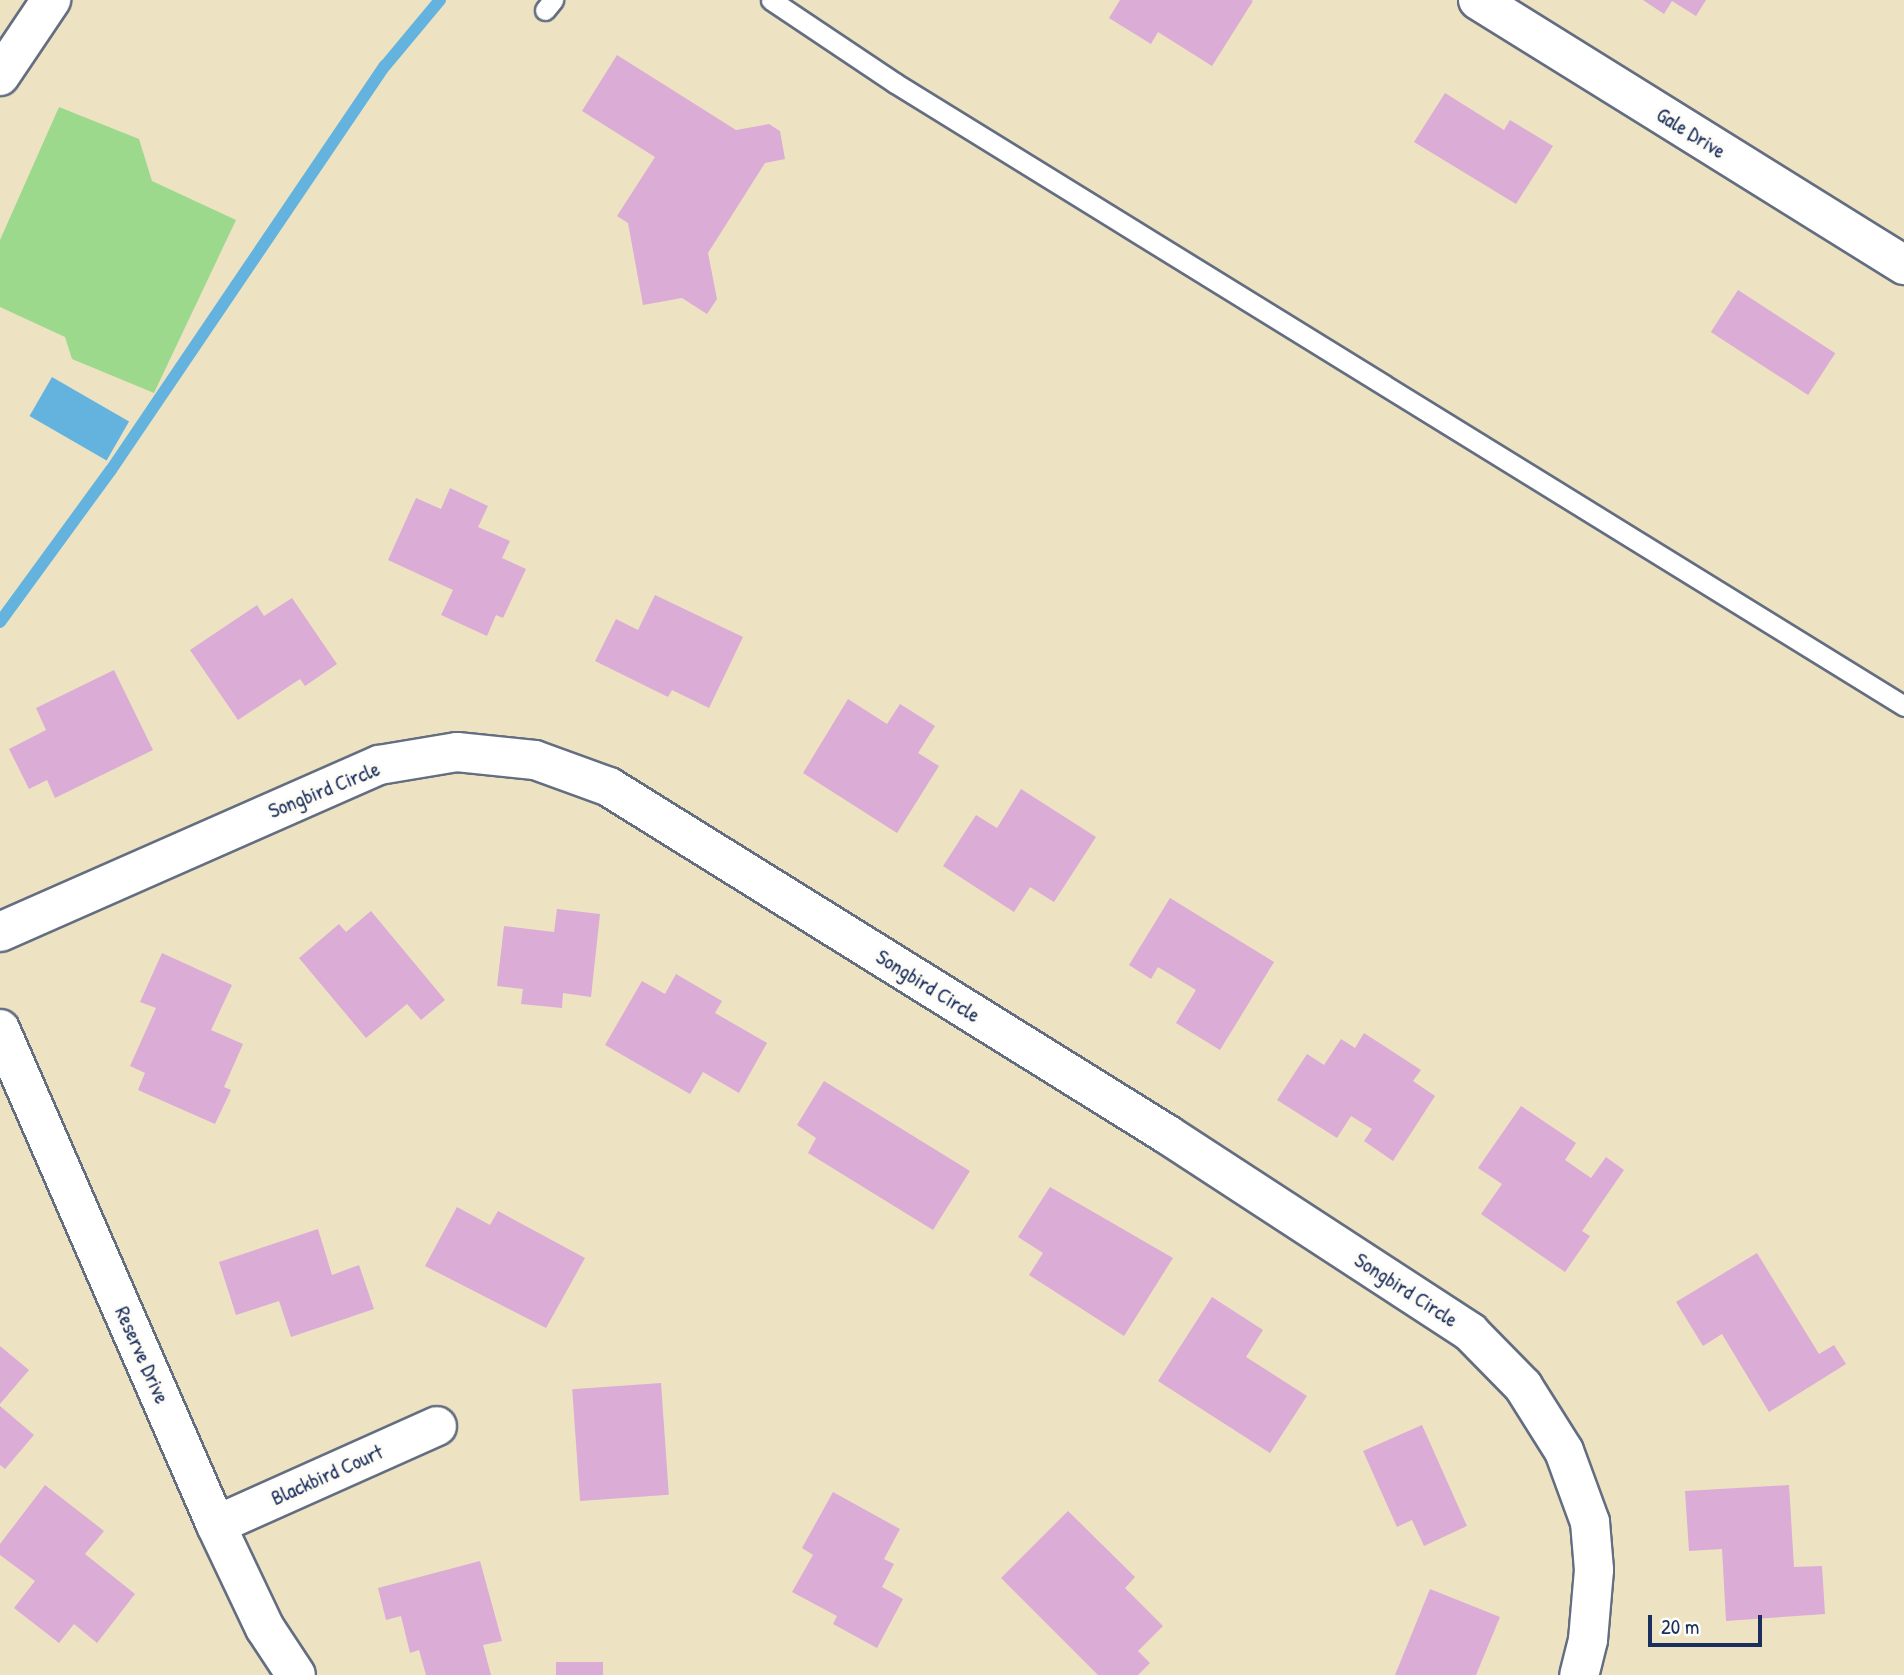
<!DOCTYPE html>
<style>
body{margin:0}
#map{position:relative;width:1904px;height:1675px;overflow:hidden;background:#ede3c3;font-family:"Patrick Hand",sans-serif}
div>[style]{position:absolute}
.green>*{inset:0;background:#9dd98d}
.water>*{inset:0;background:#63b3de;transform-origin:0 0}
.stream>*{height:12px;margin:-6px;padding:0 6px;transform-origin:6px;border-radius:6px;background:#63b3de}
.building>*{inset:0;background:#daacd6;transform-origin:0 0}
.roads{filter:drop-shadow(2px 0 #646e81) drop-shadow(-2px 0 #646e81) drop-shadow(0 2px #646e81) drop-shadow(0 -2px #646e81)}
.lane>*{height:19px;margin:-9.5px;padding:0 9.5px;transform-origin:9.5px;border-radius:9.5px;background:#fff}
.street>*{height:38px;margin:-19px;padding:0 19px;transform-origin:19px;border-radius:19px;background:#fff}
span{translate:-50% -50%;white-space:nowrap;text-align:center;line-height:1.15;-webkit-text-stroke:7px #fdfcf7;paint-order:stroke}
.street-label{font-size:21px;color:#1b2f5e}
.scale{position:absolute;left:1648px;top:1615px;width:114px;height:32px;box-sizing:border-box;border:4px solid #1b2f5e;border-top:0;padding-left:9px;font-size:21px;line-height:24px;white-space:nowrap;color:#1b2f5e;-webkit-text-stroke:5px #fdfcf7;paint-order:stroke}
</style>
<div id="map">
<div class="green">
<i style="clip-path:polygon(59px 107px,139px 139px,152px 181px,236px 220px,154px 393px,72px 359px,65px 337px,0 307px,0 240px)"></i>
</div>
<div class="water">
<i style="left:52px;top:377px;width:89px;height:45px;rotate:30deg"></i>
</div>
<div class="stream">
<i style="left:0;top:622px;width:188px;rotate:-53.9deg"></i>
<i style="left:111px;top:470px;width:488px;rotate:-55.9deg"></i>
<i style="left:385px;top:66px;width:86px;rotate:-50.2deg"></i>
</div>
<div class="building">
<i style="clip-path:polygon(1120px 0,1251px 0,1253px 1px,1212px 66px,1158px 32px,1151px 44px,1109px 18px)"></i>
<i style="clip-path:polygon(1643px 0,1706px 0,1696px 16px,1672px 1px,1664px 14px)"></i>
<i style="clip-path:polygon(617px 55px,736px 130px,769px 124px,780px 131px,785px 159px,765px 163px,708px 253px,717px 299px,707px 314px,682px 298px,643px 305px,628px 223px,617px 216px,655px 157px,582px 111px)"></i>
<i style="clip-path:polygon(1445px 93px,1504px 130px,1510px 120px,1553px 146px,1516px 204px,1414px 142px)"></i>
<i style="left:1738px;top:290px;width:116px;height:50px;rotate:33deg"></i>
<i style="clip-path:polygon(450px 488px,488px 506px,478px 527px,510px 541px,502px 558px,526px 569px,503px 618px,496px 615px,487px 636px,441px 615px,453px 590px,388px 560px,416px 498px,441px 509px)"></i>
<i style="clip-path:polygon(655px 595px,743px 637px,709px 708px,672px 690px,668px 697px,595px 661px,616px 619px,638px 630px)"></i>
<i style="clip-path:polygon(292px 598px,337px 664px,305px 686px,300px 679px,238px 720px,190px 650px,257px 605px,264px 616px)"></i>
<i style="clip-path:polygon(114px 670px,153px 750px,55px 798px,47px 780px,29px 789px,9px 749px,46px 730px,36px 708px)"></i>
<i style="clip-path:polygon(848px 699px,887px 724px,900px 704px,935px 726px,918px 753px,939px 766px,897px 833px,803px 773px)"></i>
<i style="clip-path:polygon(1021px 789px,1096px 837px,1054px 902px,1030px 887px,1014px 912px,943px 866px,976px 815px,997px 828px)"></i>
<i style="clip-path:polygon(1170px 898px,1274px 962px,1220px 1050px,1176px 1023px,1196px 990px,1158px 967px,1151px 979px,1129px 965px)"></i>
<i style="clip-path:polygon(557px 909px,600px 914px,591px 997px,563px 993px,562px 1008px,521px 1004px,523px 989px,497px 986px,504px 926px,554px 932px)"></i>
<i style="clip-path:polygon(371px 911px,445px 1000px,421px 1020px,407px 1004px,366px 1038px,299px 958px,339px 924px,346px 932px)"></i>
<i style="clip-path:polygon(162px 953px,232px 985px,211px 1030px,243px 1044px,224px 1087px,231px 1090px,215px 1124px,138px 1090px,145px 1073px,130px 1066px,156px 1008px,140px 1002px)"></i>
<i style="clip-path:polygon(676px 974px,722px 1001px,715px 1013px,767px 1043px,739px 1093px,703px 1072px,690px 1094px,605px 1045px,642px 981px,665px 994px)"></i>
<i style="clip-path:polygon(1364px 1033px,1421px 1070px,1413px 1081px,1435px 1096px,1393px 1161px,1364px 1141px,1372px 1129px,1351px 1116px,1337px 1138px,1277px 1100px,1307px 1054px,1324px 1065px,1341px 1039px,1355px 1048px)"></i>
<i style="clip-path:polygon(824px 1081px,970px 1171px,933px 1230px,808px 1153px,816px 1138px,797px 1125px)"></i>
<i style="clip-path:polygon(1521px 1106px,1576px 1143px,1565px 1160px,1591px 1178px,1606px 1157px,1624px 1170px,1582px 1231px,1590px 1236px,1565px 1272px,1481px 1214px,1502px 1184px,1478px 1168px)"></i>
<i style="clip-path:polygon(1050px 1187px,1173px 1258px,1124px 1336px,1029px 1275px,1043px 1253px,1018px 1237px)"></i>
<i style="clip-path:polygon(457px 1207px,490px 1225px,498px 1211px,585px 1258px,546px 1328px,425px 1266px)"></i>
<i style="clip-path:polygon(318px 1229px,332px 1275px,359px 1265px,374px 1309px,291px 1337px,279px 1301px,236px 1315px,219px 1262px)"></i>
<i style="clip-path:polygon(1757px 1253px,1819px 1354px,1834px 1345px,1846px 1364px,1769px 1412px,1722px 1334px,1703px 1346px,1676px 1302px)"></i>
<i style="clip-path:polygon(1212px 1297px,1263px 1330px,1246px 1357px,1307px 1396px,1270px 1453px,1158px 1381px)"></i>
<i style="clip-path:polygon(0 1346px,29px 1370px,0 1404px)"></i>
<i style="left:661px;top:1383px;width:112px;height:89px;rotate:86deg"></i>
<i style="clip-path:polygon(0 1406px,34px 1435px,5px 1469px,0 1465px)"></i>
<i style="clip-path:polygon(1422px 1425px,1467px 1526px,1424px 1546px,1412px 1520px,1397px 1527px,1363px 1451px)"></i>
<i style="clip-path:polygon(45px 1485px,104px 1531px,85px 1554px,135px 1594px,97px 1643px,74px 1624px,59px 1643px,14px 1608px,35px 1581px,0 1555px,0 1544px)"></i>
<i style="clip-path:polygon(1789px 1485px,1794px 1567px,1822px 1566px,1825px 1614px,1726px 1621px,1722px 1549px,1689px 1551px,1685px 1491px)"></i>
<i style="clip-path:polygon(833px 1492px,900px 1529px,884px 1559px,894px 1564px,882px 1587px,903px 1599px,877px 1648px,833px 1624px,837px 1616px,792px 1592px,813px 1555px,802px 1548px)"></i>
<i style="clip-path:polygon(1068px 1511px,1135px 1577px,1125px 1588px,1163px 1626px,1138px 1651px,1150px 1663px,1138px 1675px,1098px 1675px,1001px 1578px)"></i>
<i style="clip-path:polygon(480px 1561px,502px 1641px,483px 1645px,491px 1675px,426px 1675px,419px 1650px,410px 1653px,401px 1616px,386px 1620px,378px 1588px)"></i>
<i style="clip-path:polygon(1430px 1589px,1500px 1617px,1476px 1675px,1395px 1675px)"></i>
<i style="left:556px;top:1662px;width:47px;height:13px"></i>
</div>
<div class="roads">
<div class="lane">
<i style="left:771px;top:0;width:149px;rotate:33.8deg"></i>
<i style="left:895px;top:83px;width:1186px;rotate:31.69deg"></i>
<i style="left:545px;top:10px;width:13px;rotate:-51deg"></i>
</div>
<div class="street">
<i style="left:1478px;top:0;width:502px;rotate:31.88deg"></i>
<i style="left:0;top:76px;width:92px;rotate:-56.1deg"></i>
<i style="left:0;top:932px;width:414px;rotate:-23.8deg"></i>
<i style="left:379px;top:765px;width:79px;rotate:-9.5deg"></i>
<i style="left:457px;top:752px;width:78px;rotate:5.9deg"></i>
<i style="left:535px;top:760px;width:79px;rotate:20deg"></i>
<i style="left:609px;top:787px;width:658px;rotate:31.9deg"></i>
<i style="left:1168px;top:1135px;width:361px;rotate:33.1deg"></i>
<i style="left:1470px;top:1332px;width:76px;rotate:45.5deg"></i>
<i style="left:1523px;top:1386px;width:77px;rotate:57.8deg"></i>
<i style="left:1564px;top:1451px;width:76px;rotate:69.9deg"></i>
<i style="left:1590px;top:1522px;width:48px;rotate:85.2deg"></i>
<i style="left:1594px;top:1570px;width:70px;rotate:94.9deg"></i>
<i style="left:1588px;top:1640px;width:36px;rotate:104deg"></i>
<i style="left:0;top:1029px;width:541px;rotate:66.47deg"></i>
<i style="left:216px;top:1525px;width:114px;rotate:64.6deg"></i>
<i style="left:265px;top:1628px;width:56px;rotate:56.6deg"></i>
<i style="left:216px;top:1525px;width:242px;rotate:-24.1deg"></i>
</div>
</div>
<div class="street-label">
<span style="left:1691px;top:133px;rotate:32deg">Gale Drive</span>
<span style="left:324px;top:790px;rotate:-22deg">Songbird Circle</span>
<span style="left:928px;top:986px;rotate:32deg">Songbird Circle</span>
<span style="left:1406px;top:1290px;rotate:33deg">Songbird Circle</span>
<span style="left:142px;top:1355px;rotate:66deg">Reserve Drive</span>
<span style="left:327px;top:1475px;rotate:-24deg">Blackbird Court</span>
</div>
<div class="scale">20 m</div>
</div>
